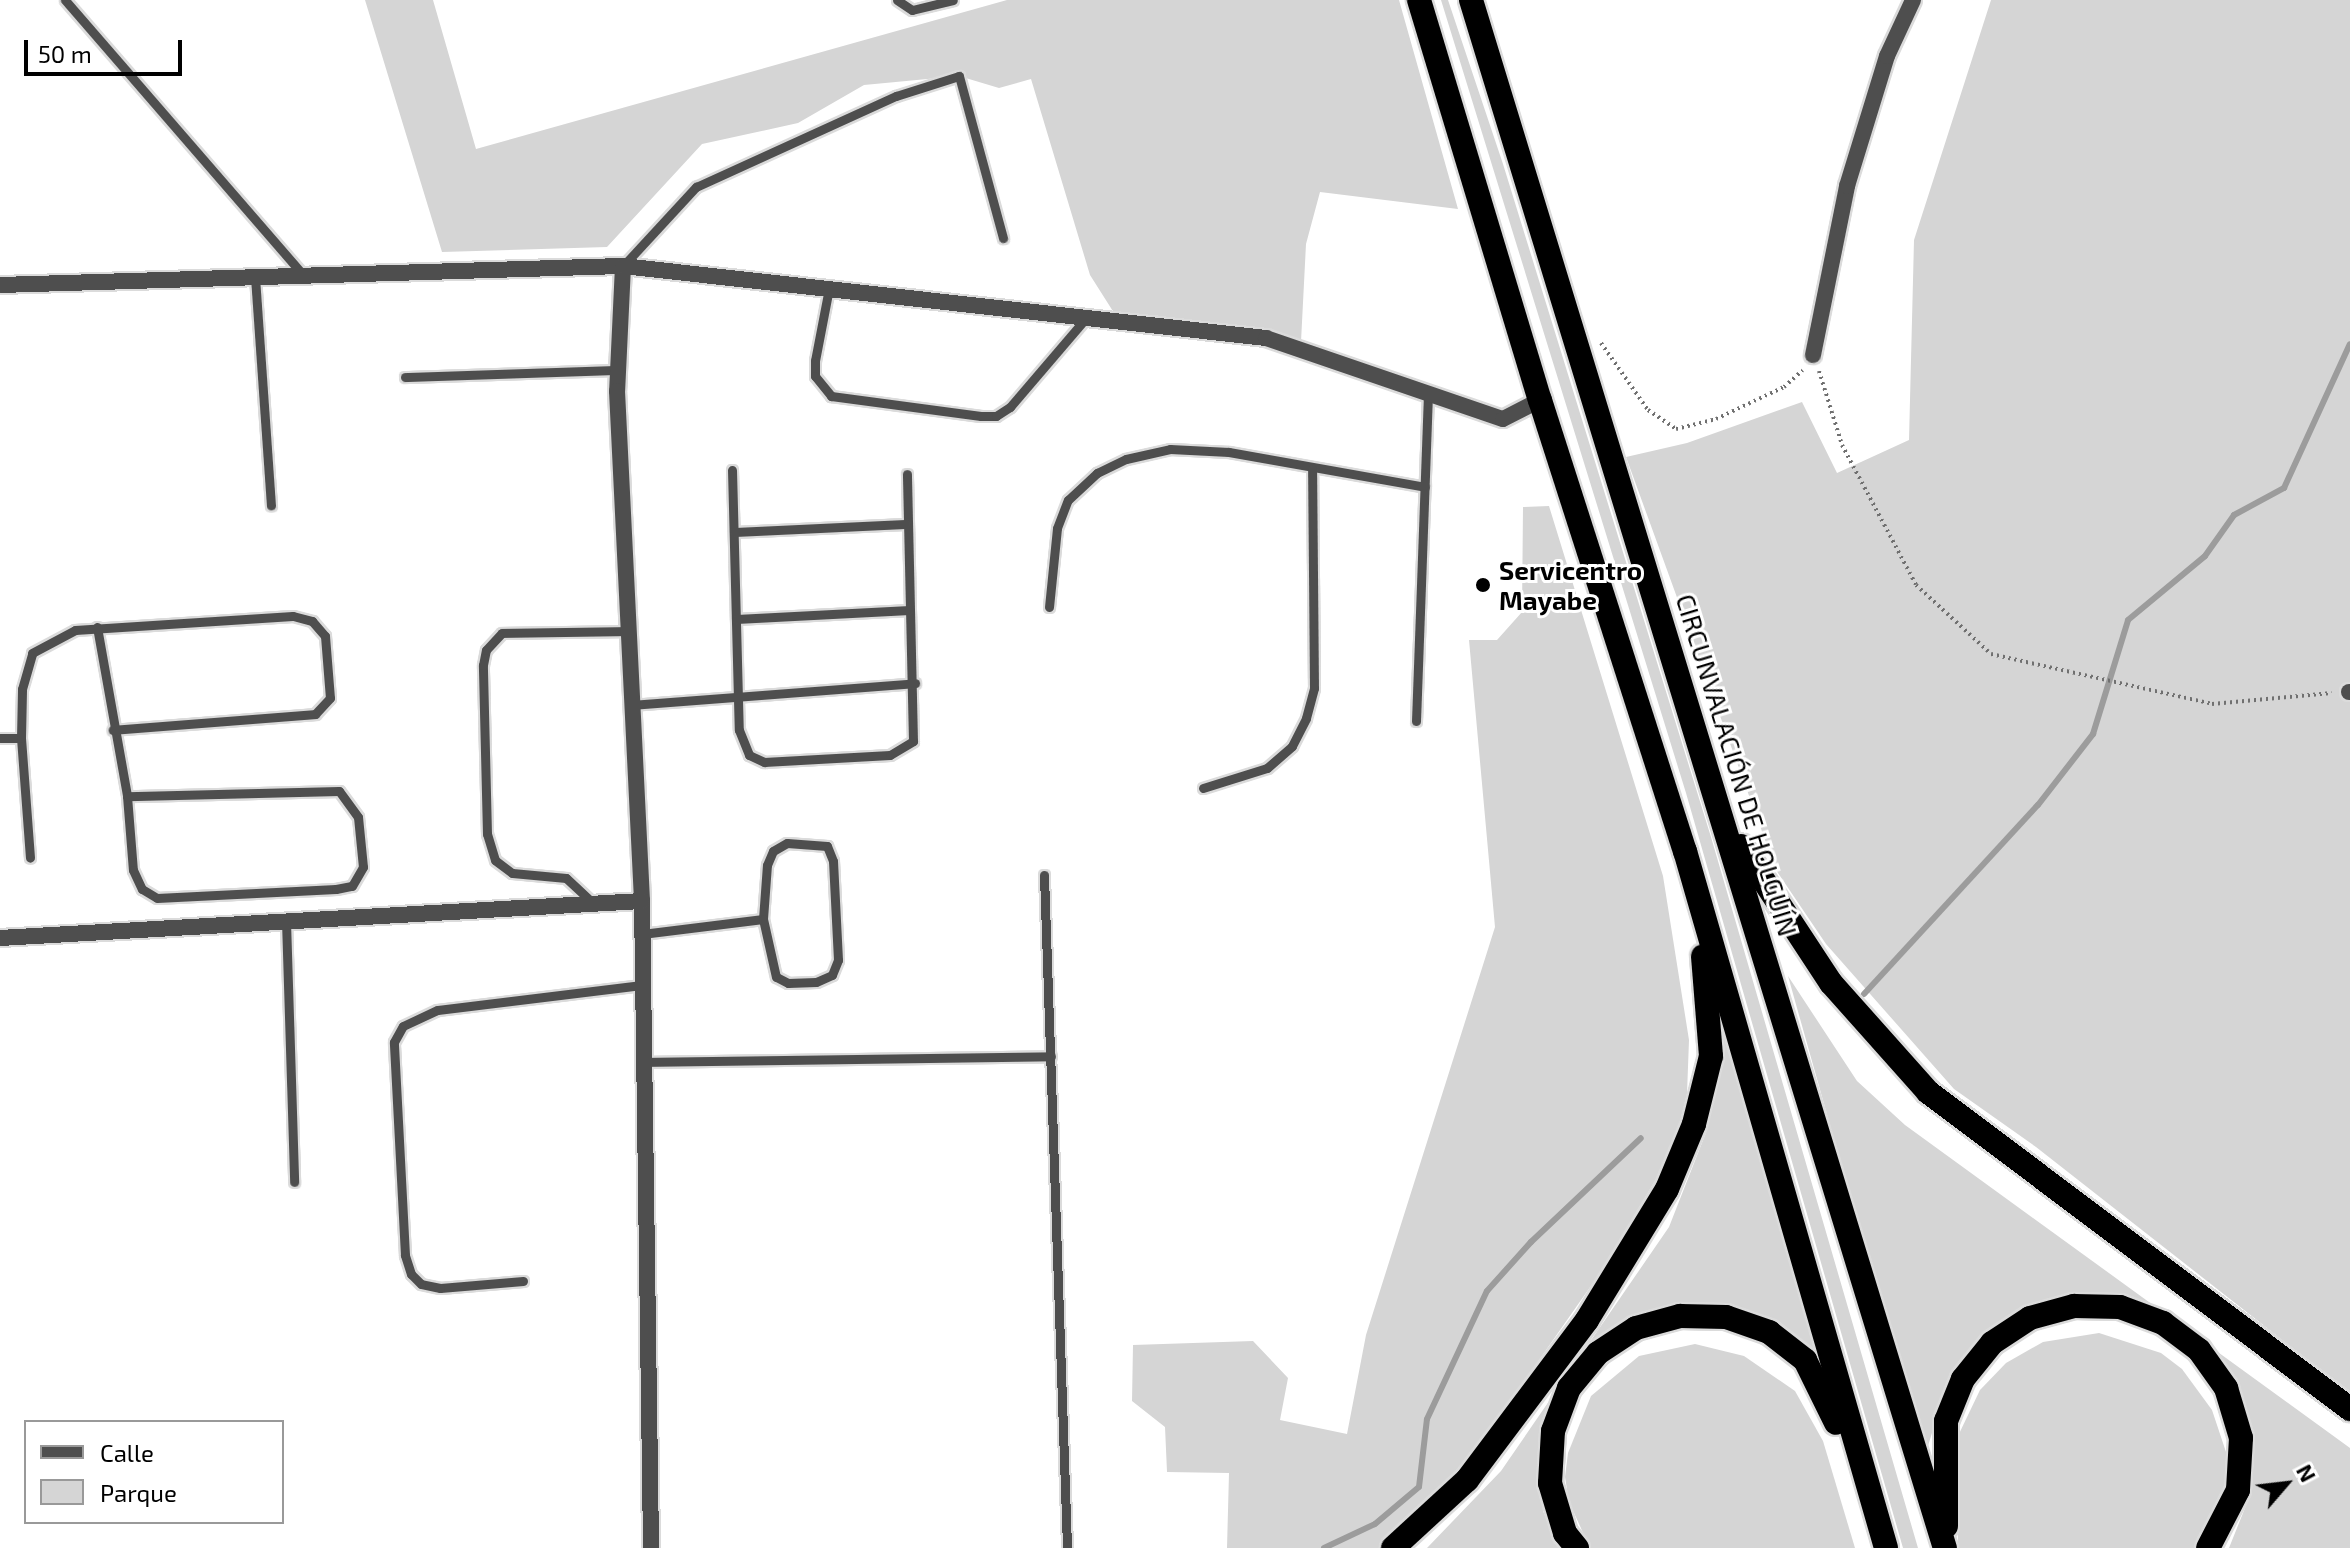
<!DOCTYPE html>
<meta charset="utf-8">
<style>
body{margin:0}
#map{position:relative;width:2350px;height:1548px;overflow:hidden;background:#fff;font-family:"Exo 2",sans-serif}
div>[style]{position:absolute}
.green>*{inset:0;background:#d5d5d5}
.stream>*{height:6px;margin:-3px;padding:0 3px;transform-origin:3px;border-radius:3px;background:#9c9c9c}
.path>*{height:4px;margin-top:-2px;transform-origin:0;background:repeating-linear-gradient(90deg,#707070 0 2px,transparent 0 6px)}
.roads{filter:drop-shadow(2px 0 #dbdbdb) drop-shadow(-2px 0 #dbdbdb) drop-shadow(0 2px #dbdbdb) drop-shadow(0 -2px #dbdbdb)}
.lane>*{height:9px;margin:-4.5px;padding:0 4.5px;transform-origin:4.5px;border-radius:4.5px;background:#4e4e4e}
.street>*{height:16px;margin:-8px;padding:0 8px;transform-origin:8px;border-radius:8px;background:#4e4e4e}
.highway>*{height:24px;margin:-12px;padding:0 12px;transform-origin:12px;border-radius:12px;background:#000}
.dots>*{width:22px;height:22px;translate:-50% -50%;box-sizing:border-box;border:4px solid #fff;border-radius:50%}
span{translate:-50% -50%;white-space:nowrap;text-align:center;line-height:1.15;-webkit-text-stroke:6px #fff;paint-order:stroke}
.poi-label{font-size:26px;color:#000;font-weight:700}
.left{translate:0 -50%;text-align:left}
.street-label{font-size:26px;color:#000}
.legend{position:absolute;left:24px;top:1420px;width:260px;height:104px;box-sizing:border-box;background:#fff;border:2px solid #999;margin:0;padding:10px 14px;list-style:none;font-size:24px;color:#000}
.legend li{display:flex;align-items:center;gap:16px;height:40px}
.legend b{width:40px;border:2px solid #999}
.north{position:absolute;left:2246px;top:1444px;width:80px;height:80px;-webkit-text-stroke:6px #fff;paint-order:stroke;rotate:62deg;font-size:22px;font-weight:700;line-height:32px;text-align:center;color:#000}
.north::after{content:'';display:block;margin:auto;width:28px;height:36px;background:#000;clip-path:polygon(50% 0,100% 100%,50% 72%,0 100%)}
.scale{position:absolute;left:24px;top:40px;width:158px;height:36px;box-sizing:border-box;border:4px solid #000;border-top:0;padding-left:10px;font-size:24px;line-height:28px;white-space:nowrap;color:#000;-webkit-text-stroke:6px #fff;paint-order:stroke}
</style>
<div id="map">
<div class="green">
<i style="clip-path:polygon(365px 0,433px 0,476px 149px,1007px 0,1399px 0,1458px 209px,1320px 192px,1306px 244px,1301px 342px,1268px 330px,1151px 315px,1116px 316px,1090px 275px,1031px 79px,999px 88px,959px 76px,864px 85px,798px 123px,702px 144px,607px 247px,442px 252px)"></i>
<i style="clip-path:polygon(1441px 0,1448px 0,1503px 164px,1711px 837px,1918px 1548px,1903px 1548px,1686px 793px)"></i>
<i style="clip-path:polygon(1991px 0,2350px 0,2350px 1393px,2036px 1147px,1954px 1089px,1826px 944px,1776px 870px,1626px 457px,1687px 443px,1802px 402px,1837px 473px,1909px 440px,1914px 240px)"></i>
<i style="clip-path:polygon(1549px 506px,1663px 876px,1689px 1040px,1687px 1094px,1677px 1134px,1665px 1164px,1600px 1273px,1502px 1413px,1443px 1488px,1383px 1548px,1227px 1548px,1229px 1473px,1167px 1472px,1165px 1427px,1132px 1401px,1133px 1345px,1253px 1341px,1288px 1378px,1280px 1420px,1347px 1434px,1366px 1335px,1495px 927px,1469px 640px,1497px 640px,1522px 612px,1523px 507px)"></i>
<i style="clip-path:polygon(1788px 976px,1857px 1081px,1905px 1125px,2350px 1448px,2350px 1548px,2229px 1548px,2249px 1498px,2250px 1438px,2164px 1321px,2028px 1315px,1939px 1410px,1924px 1459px)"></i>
<i style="clip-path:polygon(1723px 1017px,1824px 1372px,1726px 1315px,1600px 1349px,1540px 1459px,1543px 1511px,1559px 1548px,1427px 1548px,1501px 1471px,1669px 1227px,1707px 1130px)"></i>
<i style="clip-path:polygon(2099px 1333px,2161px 1353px,2182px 1369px,2212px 1410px,2226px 1452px,2228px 1478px,2224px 1500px,2202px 1548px,1958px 1548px,1957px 1438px,1980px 1390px,2006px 1363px,2043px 1342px)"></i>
<i style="clip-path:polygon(1695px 1344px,1744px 1356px,1795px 1391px,1823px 1441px,1855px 1548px,1590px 1548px,1569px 1502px,1565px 1477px,1568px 1453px,1591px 1396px,1639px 1356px)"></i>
</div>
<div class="stream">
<i style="left:1864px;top:994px;width:257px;rotate:-47.4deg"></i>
<i style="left:2038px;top:805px;width:90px;rotate:-52.2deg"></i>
<i style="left:2093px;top:734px;width:119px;rotate:-72.9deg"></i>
<i style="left:2128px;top:620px;width:100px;rotate:-39.7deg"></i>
<i style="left:2205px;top:556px;width:50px;rotate:-54.7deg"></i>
<i style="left:2234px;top:515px;width:57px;rotate:-28.4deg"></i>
<i style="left:2284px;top:488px;width:158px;rotate:-65.4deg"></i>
<i style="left:1324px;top:1548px;width:56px;rotate:-25.2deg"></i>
<i style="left:1375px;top:1524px;width:57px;rotate:-40.1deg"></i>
<i style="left:1419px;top:1487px;width:68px;rotate:-83.3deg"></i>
<i style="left:1427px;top:1419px;width:141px;rotate:-64.9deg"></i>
<i style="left:1487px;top:1291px;width:66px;rotate:-48.1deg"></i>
<i style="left:1531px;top:1242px;width:151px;rotate:-43.4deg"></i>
</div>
<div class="path">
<i style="left:1601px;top:343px;width:82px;rotate:55deg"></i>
<i style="left:1648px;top:410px;width:34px;rotate:34deg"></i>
<i style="left:1676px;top:429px;width:41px;rotate:-14deg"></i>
<i style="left:1716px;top:419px;width:75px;rotate:-25.2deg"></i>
<i style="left:1784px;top:387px;width:25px;rotate:-42deg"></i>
<i style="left:1819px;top:371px;width:77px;rotate:72.7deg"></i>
<i style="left:1842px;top:445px;width:158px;rotate:62.1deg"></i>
<i style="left:1916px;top:585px;width:102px;rotate:42.6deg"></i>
<i style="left:1991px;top:654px;width:227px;rotate:12.7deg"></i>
<i style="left:2212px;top:704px;width:120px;rotate:-5.3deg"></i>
</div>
<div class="roads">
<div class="lane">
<i style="left:65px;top:0;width:365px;rotate:49.1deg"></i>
<i style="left:897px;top:0;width:18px;rotate:34deg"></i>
<i style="left:912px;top:10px;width:42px;rotate:-13.7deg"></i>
<i style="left:623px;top:266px;width:108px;rotate:-47.3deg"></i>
<i style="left:696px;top:187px;width:220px;rotate:-24.5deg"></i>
<i style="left:896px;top:96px;width:66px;rotate:-17.6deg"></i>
<i style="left:959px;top:76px;width:168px;rotate:74.8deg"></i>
<i style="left:255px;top:277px;width:229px;rotate:86deg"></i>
<i style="left:829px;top:288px;width:74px;rotate:100.9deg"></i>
<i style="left:815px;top:361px;width:15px;rotate:90deg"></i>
<i style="left:815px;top:376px;width:26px;rotate:51deg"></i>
<i style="left:831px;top:396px;width:151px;rotate:7.6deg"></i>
<i style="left:981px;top:416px;width:15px"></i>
<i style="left:996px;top:416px;width:17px;rotate:-33deg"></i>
<i style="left:1010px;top:407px;width:118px;rotate:-49.5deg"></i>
<i style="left:405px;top:377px;width:213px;rotate:-1.9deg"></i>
<i style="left:732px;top:470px;width:260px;rotate:88.5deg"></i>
<i style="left:739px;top:730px;width:27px;rotate:68deg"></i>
<i style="left:749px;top:755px;width:17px;rotate:25deg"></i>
<i style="left:764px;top:762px;width:126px;rotate:-3.2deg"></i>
<i style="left:890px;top:755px;width:27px;rotate:-31deg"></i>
<i style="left:913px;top:741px;width:267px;rotate:-91.3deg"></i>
<i style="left:734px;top:532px;width:172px;rotate:-2.7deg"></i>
<i style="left:1049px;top:607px;width:79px;rotate:-84.2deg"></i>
<i style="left:1057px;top:528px;width:30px;rotate:-69deg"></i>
<i style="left:1068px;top:500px;width:40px;rotate:-43deg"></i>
<i style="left:1097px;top:473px;width:32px;rotate:-26deg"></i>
<i style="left:1126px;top:459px;width:45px;rotate:-12.8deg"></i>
<i style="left:1170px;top:449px;width:59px;rotate:2.9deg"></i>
<i style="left:1229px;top:452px;width:199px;rotate:10.1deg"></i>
<i style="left:736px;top:619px;width:174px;rotate:-3deg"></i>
<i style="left:97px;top:627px;width:172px;rotate:79.9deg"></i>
<i style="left:127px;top:796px;width:74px;rotate:85.4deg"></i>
<i style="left:133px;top:870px;width:21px;rotate:65deg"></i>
<i style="left:142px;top:889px;width:17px;rotate:31deg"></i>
<i style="left:157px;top:898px;width:179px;rotate:-2.9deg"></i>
<i style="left:336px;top:889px;width:16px;rotate:-11deg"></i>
<i style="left:352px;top:886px;width:22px;rotate:-60deg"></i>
<i style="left:363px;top:867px;width:50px;rotate:-95.7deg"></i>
<i style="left:358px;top:817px;width:32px;rotate:-126deg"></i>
<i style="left:339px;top:791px;width:212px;rotate:178.6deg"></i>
<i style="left:632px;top:705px;width:284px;rotate:-4.4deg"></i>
<i style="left:1416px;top:721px;width:326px;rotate:-87.9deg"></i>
<i style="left:0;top:738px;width:21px"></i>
<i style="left:21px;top:738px;width:120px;rotate:85.7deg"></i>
<i style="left:21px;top:738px;width:49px;rotate:-88.8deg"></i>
<i style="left:22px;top:689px;width:37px;rotate:-74deg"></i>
<i style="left:32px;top:653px;width:49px;rotate:-28.1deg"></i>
<i style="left:75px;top:630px;width:218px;rotate:-3.7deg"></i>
<i style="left:293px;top:616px;width:20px;rotate:15deg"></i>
<i style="left:312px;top:621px;width:20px;rotate:49deg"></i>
<i style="left:325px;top:636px;width:62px;rotate:85.4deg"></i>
<i style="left:330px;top:698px;width:22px;rotate:133deg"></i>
<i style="left:315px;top:714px;width:203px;rotate:175.5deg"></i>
<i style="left:1203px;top:788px;width:67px;rotate:-17.4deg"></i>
<i style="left:1267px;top:768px;width:33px;rotate:-41deg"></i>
<i style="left:1292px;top:746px;width:31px;rotate:-63deg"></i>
<i style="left:1306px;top:718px;width:31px;rotate:-75deg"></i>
<i style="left:1314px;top:688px;width:218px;rotate:-90.5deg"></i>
<i style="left:1044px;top:875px;width:673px;rotate:88.04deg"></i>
<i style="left:594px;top:904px;width:38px;rotate:-137deg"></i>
<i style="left:566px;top:878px;width:54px;rotate:-174.7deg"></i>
<i style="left:512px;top:873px;width:21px;rotate:-143deg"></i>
<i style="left:495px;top:860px;width:27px;rotate:-107deg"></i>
<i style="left:487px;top:834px;width:169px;rotate:-91.4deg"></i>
<i style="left:483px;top:665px;width:15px;rotate:-79deg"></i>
<i style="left:486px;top:650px;width:23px;rotate:-47deg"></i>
<i style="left:502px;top:633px;width:126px;rotate:-0.9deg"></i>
<i style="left:286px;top:921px;width:261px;rotate:88.2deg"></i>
<i style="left:642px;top:934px;width:122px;rotate:-7.1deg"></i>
<i style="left:763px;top:919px;width:54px;rotate:-85.8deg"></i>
<i style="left:767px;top:865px;width:15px;rotate:-67deg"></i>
<i style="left:773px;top:851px;width:16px;rotate:-30deg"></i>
<i style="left:787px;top:843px;width:40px;rotate:4.3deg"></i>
<i style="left:827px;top:846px;width:16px;rotate:68deg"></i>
<i style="left:833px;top:861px;width:99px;rotate:87.1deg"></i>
<i style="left:838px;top:960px;width:16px;rotate:112deg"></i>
<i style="left:832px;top:975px;width:17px;rotate:156deg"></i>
<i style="left:816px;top:982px;width:28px;rotate:178deg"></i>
<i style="left:788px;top:983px;width:13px;rotate:-153deg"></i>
<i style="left:776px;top:977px;width:59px;rotate:-102.6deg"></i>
<i style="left:644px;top:1062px;width:407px;rotate:-0.8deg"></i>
<i style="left:523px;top:1281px;width:83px;rotate:175.2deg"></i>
<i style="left:440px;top:1288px;width:19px;rotate:-168deg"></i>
<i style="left:421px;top:1284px;width:14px;rotate:-135deg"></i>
<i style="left:411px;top:1274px;width:20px;rotate:-108deg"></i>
<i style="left:405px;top:1255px;width:213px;rotate:-93deg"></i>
<i style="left:394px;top:1042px;width:18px;rotate:-61deg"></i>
<i style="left:403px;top:1026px;width:38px;rotate:-25deg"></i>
<i style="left:438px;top:1010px;width:207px;rotate:-7deg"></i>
</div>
<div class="street">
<i style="left:623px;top:266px;width:125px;rotate:92.7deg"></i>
<i style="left:617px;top:391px;width:511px;rotate:87.19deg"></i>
<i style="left:642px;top:901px;width:647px;rotate:89.2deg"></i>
<i style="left:0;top:285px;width:623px;rotate:-1.75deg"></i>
<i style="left:623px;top:266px;width:647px;rotate:6.39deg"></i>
<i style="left:1266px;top:338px;width:250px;rotate:18.9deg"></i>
<i style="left:1503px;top:419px;width:42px;rotate:-27.2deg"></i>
<i style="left:1813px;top:355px;width:172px;rotate:-78.6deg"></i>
<i style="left:1847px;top:186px;width:136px;rotate:-72.9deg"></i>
<i style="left:1887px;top:56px;width:62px;rotate:-65.1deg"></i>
<i style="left:2349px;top:692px;width:1px"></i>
<i style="left:0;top:938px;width:643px;rotate:-3.3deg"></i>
</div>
<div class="highway">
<i style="left:1419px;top:0;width:418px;rotate:73.2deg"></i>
<i style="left:1540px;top:400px;width:474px;rotate:72.2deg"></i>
<i style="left:1685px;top:851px;width:725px;rotate:73.91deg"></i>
<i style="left:1471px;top:0;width:1619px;rotate:72.98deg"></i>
<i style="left:1741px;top:846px;width:164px;rotate:56.7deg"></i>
<i style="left:1831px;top:983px;width:146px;rotate:48.3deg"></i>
<i style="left:1928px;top:1092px;width:528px;rotate:36.91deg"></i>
<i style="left:1946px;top:1526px;width:105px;rotate:-90deg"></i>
<i style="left:1946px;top:1421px;width:45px;rotate:-68deg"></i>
<i style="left:1963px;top:1379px;width:46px;rotate:-51.1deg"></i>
<i style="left:1992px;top:1343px;width:45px;rotate:-33.3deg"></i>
<i style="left:2030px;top:1318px;width:46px;rotate:-15.3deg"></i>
<i style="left:2074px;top:1306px;width:46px;rotate:1.2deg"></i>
<i style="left:2120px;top:1307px;width:46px;rotate:20.4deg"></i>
<i style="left:2163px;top:1323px;width:45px;rotate:36.9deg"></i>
<i style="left:2199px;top:1350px;width:47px;rotate:54.6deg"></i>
<i style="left:2226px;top:1388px;width:52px;rotate:73.3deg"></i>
<i style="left:2241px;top:1438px;width:52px;rotate:93.3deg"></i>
<i style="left:2238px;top:1490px;width:65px;rotate:117.3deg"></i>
<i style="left:1393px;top:1548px;width:100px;rotate:-42.6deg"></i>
<i style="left:1467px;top:1480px;width:200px;rotate:-53.1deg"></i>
<i style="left:1587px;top:1320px;width:153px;rotate:-58.6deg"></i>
<i style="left:1667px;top:1189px;width:70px;rotate:-67.4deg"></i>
<i style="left:1694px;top:1124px;width:70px;rotate:-76deg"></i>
<i style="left:1711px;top:1056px;width:100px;rotate:-94.6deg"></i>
<i style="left:1577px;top:1548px;width:19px;rotate:-129deg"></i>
<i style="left:1565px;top:1533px;width:52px;rotate:-106.7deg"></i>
<i style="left:1550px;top:1483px;width:52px;rotate:-86.7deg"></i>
<i style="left:1553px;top:1431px;width:46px;rotate:-69.6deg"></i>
<i style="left:1569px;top:1388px;width:45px;rotate:-50.4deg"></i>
<i style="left:1598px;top:1353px;width:45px;rotate:-33.3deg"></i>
<i style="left:1636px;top:1328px;width:46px;rotate:-15.3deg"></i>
<i style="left:1680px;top:1316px;width:46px;rotate:1.2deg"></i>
<i style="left:1726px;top:1317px;width:46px;rotate:19.2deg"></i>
<i style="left:1769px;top:1332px;width:46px;rotate:37.9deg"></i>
<i style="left:1805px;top:1360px;width:70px;rotate:63.8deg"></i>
</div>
</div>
<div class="dots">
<i style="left:1483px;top:585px;background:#000"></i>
</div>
<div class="poi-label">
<span class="left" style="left:1499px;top:585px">Servicentro<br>Mayabe</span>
</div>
<div class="street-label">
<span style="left:1737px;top:765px;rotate:73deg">CIRCUNVALACIÓN DE HOLGUÍN</span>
</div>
<ul class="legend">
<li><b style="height:10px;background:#4e4e4e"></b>Calle</li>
<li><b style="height:22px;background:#d5d5d5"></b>Parque</li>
</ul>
<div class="north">N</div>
<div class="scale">50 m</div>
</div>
